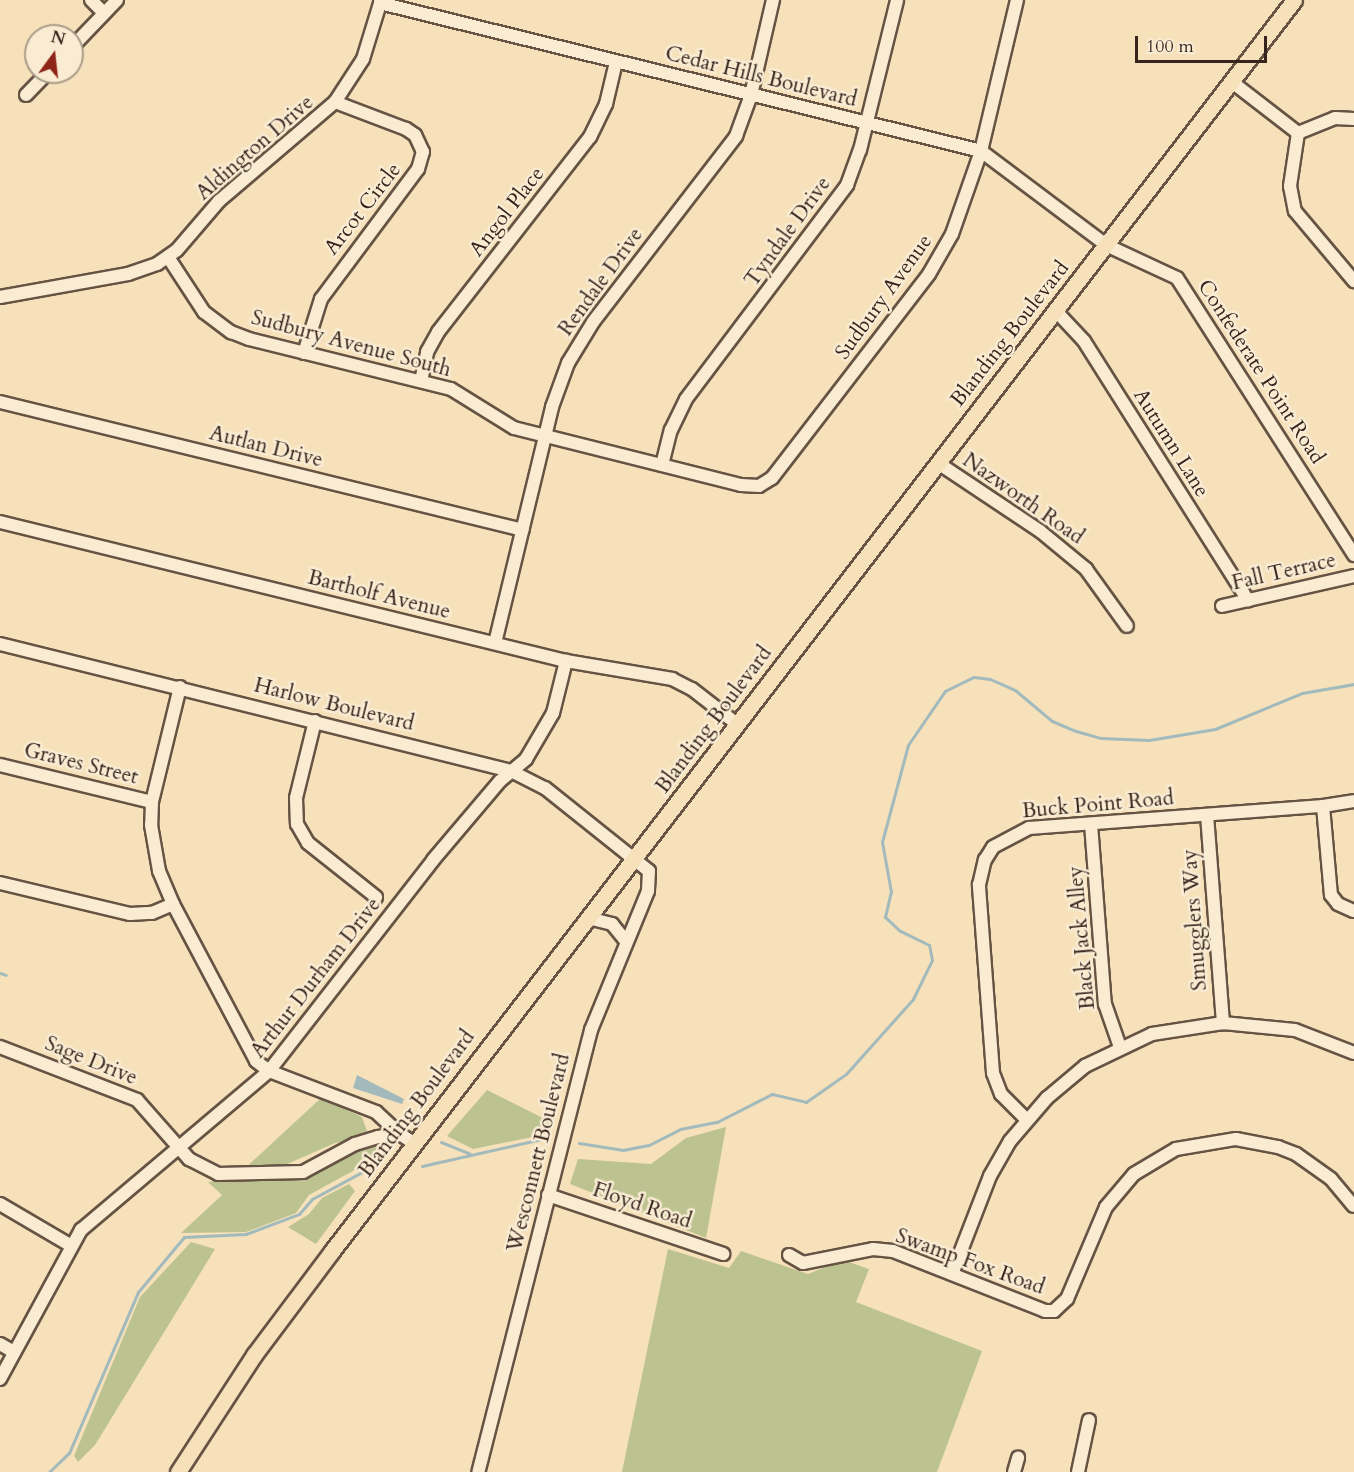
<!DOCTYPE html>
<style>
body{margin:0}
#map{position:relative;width:1354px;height:1472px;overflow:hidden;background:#f6e1bb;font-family:Cardo,serif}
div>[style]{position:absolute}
.green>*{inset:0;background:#bcc391}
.water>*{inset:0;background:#a3babc}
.stream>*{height:3px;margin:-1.5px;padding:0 1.5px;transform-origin:1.5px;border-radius:1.5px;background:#a3babc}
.roads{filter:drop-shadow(2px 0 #665344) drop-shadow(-2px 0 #665344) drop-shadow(0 2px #665344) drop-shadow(0 -2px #665344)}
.minor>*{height:12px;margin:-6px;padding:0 6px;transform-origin:6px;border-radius:6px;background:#f9ecd3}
.major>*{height:15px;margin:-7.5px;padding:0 7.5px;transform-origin:7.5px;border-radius:7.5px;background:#f6e1bb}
span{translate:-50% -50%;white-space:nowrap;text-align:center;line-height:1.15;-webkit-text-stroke:5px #f9ecd3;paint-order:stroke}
.street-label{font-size:21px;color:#36241d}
.north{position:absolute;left:24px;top:24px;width:60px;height:60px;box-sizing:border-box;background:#f9ecd3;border:2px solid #ab9c8a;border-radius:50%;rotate:15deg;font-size:16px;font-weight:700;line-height:24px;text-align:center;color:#36241d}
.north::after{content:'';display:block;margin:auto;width:21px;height:27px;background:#8f2418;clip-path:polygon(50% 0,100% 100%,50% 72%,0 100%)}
.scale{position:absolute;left:1135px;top:36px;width:132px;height:27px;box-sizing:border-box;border:3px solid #36241d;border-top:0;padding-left:8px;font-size:18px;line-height:21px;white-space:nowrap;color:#36241d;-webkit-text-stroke:4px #f9ecd3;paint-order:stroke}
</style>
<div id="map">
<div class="green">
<i style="clip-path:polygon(487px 1090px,551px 1122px,547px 1134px,473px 1149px,447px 1136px)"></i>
<i style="clip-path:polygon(321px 1098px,362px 1117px,367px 1131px,364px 1137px,335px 1143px,276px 1169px,242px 1171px)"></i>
<i style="clip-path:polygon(726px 1127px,706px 1238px,570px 1184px,578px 1159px,651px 1164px,686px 1138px)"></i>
<i style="clip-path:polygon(373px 1143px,382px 1155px,309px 1195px,296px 1213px,246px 1232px,181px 1233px,222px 1195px,208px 1182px,309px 1176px)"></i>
<i style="clip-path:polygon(349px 1184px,355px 1191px,316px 1244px,288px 1227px,309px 1214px,322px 1198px)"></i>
<i style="clip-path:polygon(191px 1242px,215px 1249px,95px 1445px,78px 1462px,74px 1456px,140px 1297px)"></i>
<i style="clip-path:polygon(668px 1249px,729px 1268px,741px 1251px,808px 1274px,843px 1260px,869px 1269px,856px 1302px,982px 1351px,937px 1472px,622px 1472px)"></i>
</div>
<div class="water">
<i style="clip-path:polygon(357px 1075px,404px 1099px,402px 1104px,353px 1088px)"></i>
</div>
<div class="stream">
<i style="left:0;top:973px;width:6px;rotate:18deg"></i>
<i style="left:441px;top:1142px;width:31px;rotate:22deg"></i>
<i style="left:579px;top:1143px;width:45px;rotate:9deg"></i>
<i style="left:623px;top:1150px;width:26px;rotate:-11deg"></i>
<i style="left:649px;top:1145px;width:35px;rotate:-27deg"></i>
<i style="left:680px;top:1129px;width:38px;rotate:-11deg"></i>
<i style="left:717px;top:1122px;width:62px;rotate:-27deg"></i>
<i style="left:772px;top:1094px;width:35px;rotate:13deg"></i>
<i style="left:806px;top:1102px;width:49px;rotate:-35deg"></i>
<i style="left:846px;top:1074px;width:101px;rotate:-48.2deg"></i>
<i style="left:913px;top:999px;width:43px;rotate:-64deg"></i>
<i style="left:932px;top:960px;width:15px;rotate:-101deg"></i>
<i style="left:929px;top:945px;width:32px;rotate:-154deg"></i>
<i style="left:900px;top:931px;width:21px;rotate:-137deg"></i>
<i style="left:885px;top:917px;width:26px;rotate:-77deg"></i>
<i style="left:891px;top:892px;width:51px;rotate:-100.2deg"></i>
<i style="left:882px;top:842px;width:100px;rotate:-75deg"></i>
<i style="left:908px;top:745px;width:65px;rotate:-55.6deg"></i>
<i style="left:945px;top:691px;width:32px;rotate:-26deg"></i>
<i style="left:974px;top:677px;width:16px;rotate:7deg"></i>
<i style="left:990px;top:679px;width:27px;rotate:24deg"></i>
<i style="left:1015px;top:690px;width:48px;rotate:40deg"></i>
<i style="left:1052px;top:721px;width:26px;rotate:23deg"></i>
<i style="left:1076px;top:731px;width:26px;rotate:16deg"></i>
<i style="left:1101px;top:738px;width:48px;rotate:2.4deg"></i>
<i style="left:1149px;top:740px;width:67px;rotate:-9.5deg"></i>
<i style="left:1215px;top:729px;width:94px;rotate:-22.5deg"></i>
<i style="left:1302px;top:693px;width:53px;rotate:-9.8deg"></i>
<i style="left:422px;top:1166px;width:127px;rotate:-12.7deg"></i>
<i style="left:49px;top:1472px;width:28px;rotate:-44deg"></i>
<i style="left:69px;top:1453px;width:175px;rotate:-66.8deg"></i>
<i style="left:138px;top:1292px;width:72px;rotate:-50.1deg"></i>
<i style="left:184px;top:1237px;width:62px;rotate:-2.8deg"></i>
<i style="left:246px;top:1234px;width:57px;rotate:-20.7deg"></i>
<i style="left:299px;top:1214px;width:20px;rotate:-49deg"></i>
<i style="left:312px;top:1199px;width:74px;rotate:-28.3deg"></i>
</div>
<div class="roads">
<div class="minor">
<i style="left:91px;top:0;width:18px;rotate:45deg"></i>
<i style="left:380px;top:3px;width:619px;rotate:13.83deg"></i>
<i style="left:981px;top:151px;width:156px;rotate:36.9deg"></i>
<i style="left:1106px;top:245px;width:78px;rotate:24.9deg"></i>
<i style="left:1177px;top:278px;width:329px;rotate:57.4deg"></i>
<i style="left:72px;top:47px;width:65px;rotate:-46.2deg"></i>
<i style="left:1232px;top:82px;width:83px;rotate:37.7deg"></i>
<i style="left:26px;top:95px;width:32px;rotate:-46deg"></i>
<i style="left:1298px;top:133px;width:54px;rotate:98.6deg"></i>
<i style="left:1290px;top:186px;width:25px;rotate:79deg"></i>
<i style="left:1295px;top:211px;width:92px;rotate:49.9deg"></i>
<i style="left:1298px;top:133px;width:40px;rotate:-22deg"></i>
<i style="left:1335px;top:118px;width:19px;rotate:3deg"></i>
<i style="left:168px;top:257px;width:66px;rotate:56.8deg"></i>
<i style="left:204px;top:312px;width:34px;rotate:37deg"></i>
<i style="left:231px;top:332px;width:19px;rotate:21deg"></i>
<i style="left:249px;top:339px;width:208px;rotate:13.9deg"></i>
<i style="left:451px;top:389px;width:74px;rotate:31.8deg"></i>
<i style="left:514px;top:428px;width:234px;rotate:14.1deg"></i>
<i style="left:741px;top:485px;width:18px;rotate:3deg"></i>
<i style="left:759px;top:486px;width:15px;rotate:-32deg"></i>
<i style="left:772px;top:478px;width:257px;rotate:-52.4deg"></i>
<i style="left:929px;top:274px;width:46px;rotate:-60.1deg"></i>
<i style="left:952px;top:234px;width:88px;rotate:-70.7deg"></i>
<i style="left:981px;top:151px;width:155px;rotate:-76.6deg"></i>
<i style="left:0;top:297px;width:130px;rotate:-10.2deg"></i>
<i style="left:128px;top:274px;width:31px;rotate:-19deg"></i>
<i style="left:157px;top:264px;width:24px;rotate:-35deg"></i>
<i style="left:177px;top:250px;width:65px;rotate:-49.4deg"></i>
<i style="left:219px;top:201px;width:153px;rotate:-40.5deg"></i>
<i style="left:335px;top:102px;width:51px;rotate:-56.9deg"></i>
<i style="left:363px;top:59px;width:62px;rotate:-73deg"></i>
<i style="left:1055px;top:310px;width:42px;rotate:46.9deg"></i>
<i style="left:1084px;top:341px;width:307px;rotate:57.7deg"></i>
<i style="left:304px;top:353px;width:57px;rotate:-72.5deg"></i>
<i style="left:321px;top:299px;width:162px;rotate:-53.3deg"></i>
<i style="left:418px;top:169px;width:18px;rotate:-74deg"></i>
<i style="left:423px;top:152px;width:19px;rotate:-115deg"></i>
<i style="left:415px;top:135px;width:11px;rotate:-146deg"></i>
<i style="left:406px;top:129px;width:76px;rotate:-159.2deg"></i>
<i style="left:421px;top:381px;width:30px;rotate:-78deg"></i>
<i style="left:427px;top:352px;width:23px;rotate:-61deg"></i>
<i style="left:438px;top:332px;width:247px;rotate:-52.1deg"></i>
<i style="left:590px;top:137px;width:37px;rotate:-64deg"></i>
<i style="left:606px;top:104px;width:43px;rotate:-76.6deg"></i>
<i style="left:0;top:402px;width:538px;rotate:13.75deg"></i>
<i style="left:938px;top:463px;width:123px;rotate:33.7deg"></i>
<i style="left:1040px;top:531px;width:60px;rotate:39.6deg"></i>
<i style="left:1086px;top:569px;width:70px;rotate:54.3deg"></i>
<i style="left:662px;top:465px;width:36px;rotate:-76deg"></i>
<i style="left:671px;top:430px;width:34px;rotate:-64deg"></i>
<i style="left:686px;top:399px;width:268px;rotate:-53deg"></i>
<i style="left:847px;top:185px;width:37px;rotate:-70deg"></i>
<i style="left:860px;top:150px;width:154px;rotate:-76.1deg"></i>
<i style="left:0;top:522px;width:583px;rotate:13.8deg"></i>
<i style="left:566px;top:661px;width:108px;rotate:9.6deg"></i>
<i style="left:672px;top:679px;width:22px;rotate:27deg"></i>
<i style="left:692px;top:689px;width:57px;rotate:37.9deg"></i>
<i style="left:1222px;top:606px;width:135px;rotate:-12.8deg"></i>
<i style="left:495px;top:643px;width:243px;rotate:-76.4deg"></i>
<i style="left:552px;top:407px;width:47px;rotate:-70deg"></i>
<i style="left:568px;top:363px;width:48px;rotate:-58.6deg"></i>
<i style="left:593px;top:322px;width:235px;rotate:-52.4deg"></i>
<i style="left:736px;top:136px;width:44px;rotate:-69.9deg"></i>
<i style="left:751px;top:95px;width:98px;rotate:-77deg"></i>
<i style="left:0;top:644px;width:527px;rotate:13.96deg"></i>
<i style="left:511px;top:771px;width:38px;rotate:27deg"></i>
<i style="left:545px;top:788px;width:133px;rotate:38.6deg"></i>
<i style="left:649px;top:871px;width:20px;rotate:93deg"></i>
<i style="left:648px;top:891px;width:150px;rotate:112.3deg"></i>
<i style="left:591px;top:1030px;width:456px;rotate:104.3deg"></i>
<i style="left:180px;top:687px;width:118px;rotate:103.7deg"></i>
<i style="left:152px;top:802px;width:23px;rotate:92deg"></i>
<i style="left:151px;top:825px;width:47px;rotate:80.1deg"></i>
<i style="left:159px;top:871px;width:36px;rotate:67deg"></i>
<i style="left:173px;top:904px;width:178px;rotate:62.1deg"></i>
<i style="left:256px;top:1061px;width:16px;rotate:38deg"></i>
<i style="left:269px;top:1071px;width:115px;rotate:21deg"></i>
<i style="left:376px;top:1112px;width:33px;rotate:43deg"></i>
<i style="left:315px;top:721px;width:79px;rotate:103.9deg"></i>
<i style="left:296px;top:798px;width:26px;rotate:88deg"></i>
<i style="left:297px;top:824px;width:22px;rotate:60deg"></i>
<i style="left:308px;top:843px;width:87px;rotate:38.5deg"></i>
<i style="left:0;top:765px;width:156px;rotate:13.7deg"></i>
<i style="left:1323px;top:806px;width:89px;rotate:84.9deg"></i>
<i style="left:1331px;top:895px;width:11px;rotate:52deg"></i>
<i style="left:1338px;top:904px;width:17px;rotate:24deg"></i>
<i style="left:1207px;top:815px;width:209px;rotate:85.6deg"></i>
<i style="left:1091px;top:824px;width:181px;rotate:85.6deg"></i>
<i style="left:1105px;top:1004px;width:46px;rotate:70.8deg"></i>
<i style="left:0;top:883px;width:134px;rotate:13.4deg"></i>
<i style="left:130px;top:914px;width:22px;rotate:-3deg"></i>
<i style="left:152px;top:913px;width:23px;rotate:-23deg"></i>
<i style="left:588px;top:918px;width:25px;rotate:14deg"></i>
<i style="left:612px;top:924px;width:21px;rotate:51deg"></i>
<i style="left:0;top:1047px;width:147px;rotate:21.1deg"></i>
<i style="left:137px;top:1100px;width:79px;rotate:48.6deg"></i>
<i style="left:189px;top:1159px;width:33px;rotate:27deg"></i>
<i style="left:218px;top:1174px;width:85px;rotate:-1.3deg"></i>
<i style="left:303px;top:1172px;width:59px;rotate:-28.3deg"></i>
<i style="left:355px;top:1144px;width:24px;rotate:-17deg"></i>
<i style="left:378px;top:1137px;width:22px;rotate:-8deg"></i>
<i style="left:400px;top:1134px;width:18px;rotate:34deg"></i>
<i style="left:1026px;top:1119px;width:35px;rotate:-135deg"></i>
<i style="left:1001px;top:1094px;width:22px;rotate:-111deg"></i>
<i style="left:993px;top:1073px;width:189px;rotate:-94.3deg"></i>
<i style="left:979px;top:885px;width:26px;rotate:-77deg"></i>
<i style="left:985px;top:860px;width:15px;rotate:-58deg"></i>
<i style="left:993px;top:847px;width:41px;rotate:-27.8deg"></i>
<i style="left:1029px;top:828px;width:295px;rotate:-4.3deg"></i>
<i style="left:1323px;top:806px;width:31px;rotate:-9deg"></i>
<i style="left:548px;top:1195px;width:185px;rotate:18.6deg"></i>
<i style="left:0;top:1204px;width:81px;rotate:30.4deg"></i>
<i style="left:789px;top:1255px;width:16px;rotate:30deg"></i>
<i style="left:803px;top:1263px;width:71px;rotate:-11.3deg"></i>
<i style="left:873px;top:1249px;width:20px;rotate:6deg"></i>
<i style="left:893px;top:1251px;width:163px;rotate:21.5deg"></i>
<i style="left:1045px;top:1311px;width:9px"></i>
<i style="left:1054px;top:1311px;width:18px;rotate:-43deg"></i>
<i style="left:1067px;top:1299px;width:100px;rotate:-67deg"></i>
<i style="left:1106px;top:1207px;width:43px;rotate:-49.7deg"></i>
<i style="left:1134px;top:1174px;width:49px;rotate:-30.8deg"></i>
<i style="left:1176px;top:1149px;width:61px;rotate:-9.5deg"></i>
<i style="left:1236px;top:1139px;width:43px;rotate:10.8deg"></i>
<i style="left:1278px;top:1147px;width:19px;rotate:21deg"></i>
<i style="left:1296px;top:1154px;width:43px;rotate:35.5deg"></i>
<i style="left:1331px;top:1179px;width:35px;rotate:50deg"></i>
<i style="left:952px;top:1274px;width:105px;rotate:-68.8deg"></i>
<i style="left:990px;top:1176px;width:40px;rotate:-60.3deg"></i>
<i style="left:1010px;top:1141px;width:57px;rotate:-49.3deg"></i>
<i style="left:1047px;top:1098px;width:50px;rotate:-40.1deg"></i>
<i style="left:1085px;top:1066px;width:74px;rotate:-25.5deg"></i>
<i style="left:1152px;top:1034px;width:72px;rotate:-8.8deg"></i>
<i style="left:1223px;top:1023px;width:72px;rotate:5.6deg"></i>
<i style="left:1295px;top:1030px;width:63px;rotate:21.3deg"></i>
<i style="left:0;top:1344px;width:16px;rotate:30deg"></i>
<i style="left:0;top:1379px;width:170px;rotate:-61.5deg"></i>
<i style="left:81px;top:1230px;width:246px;rotate:-40.2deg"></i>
<i style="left:269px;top:1071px;width:267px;rotate:-52.1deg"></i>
<i style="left:433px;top:860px;width:104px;rotate:-49.7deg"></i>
<i style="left:500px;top:781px;width:34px;rotate:-40deg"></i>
<i style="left:526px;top:759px;width:53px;rotate:-59.6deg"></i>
<i style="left:553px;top:713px;width:54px;rotate:-76deg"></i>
<i style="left:1014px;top:1472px;width:15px;rotate:-74deg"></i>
<i style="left:1078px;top:1472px;width:53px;rotate:-78.1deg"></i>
</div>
<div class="major">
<i style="left:178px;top:1472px;width:140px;rotate:-57deg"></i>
<i style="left:254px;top:1355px;width:130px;rotate:-53.1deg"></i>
<i style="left:332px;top:1251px;width:1578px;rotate:-52.44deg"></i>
</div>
</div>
<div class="street-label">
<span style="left:761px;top:77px;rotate:14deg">Cedar Hills Boulevard</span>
<span style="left:255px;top:148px;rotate:-41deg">Aldington Drive</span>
<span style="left:363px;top:209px;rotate:-52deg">Arcot Circle</span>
<span style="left:507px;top:212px;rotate:-52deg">Angol Place</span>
<span style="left:788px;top:232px;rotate:-54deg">Tyndale Drive</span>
<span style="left:601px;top:282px;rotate:-54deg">Rendale Drive</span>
<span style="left:884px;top:297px;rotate:-54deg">Sudbury Avenue</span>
<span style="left:1010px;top:334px;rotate:-52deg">Blanding Boulevard</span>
<span style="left:351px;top:344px;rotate:15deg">Sudbury Avenue South</span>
<span style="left:1261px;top:372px;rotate:57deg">Confederate Point Road</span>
<span style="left:1171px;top:443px;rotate:58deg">Autumn Lane</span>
<span style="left:266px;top:447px;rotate:14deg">Autlan Drive</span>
<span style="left:1023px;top:499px;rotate:35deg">Nazworth Road</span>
<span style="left:1284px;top:572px;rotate:-13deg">Fall Terrace</span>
<span style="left:379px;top:595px;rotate:14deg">Bartholf Avenue</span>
<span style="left:334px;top:705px;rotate:14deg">Harlow Boulevard</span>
<span style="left:714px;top:720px;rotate:-53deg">Blanding Boulevard</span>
<span style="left:81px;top:764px;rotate:14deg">Graves Street</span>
<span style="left:1098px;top:805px;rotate:-5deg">Buck Point Road</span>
<span style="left:1195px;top:920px;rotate:-94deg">Smugglers Way</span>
<span style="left:1082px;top:938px;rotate:-95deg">Black Jack Alley</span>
<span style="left:316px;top:978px;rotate:-52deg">Arthur Durham Drive</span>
<span style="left:91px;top:1061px;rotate:22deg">Sage Drive</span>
<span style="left:417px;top:1104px;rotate:-53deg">Blanding Boulevard</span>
<span style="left:539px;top:1153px;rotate:-76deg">Wesconnett Boulevard</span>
<span style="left:642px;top:1206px;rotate:19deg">Floyd Road</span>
<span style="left:970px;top:1262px;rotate:20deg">Swamp Fox Road</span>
</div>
<div class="north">N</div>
<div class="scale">100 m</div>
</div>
